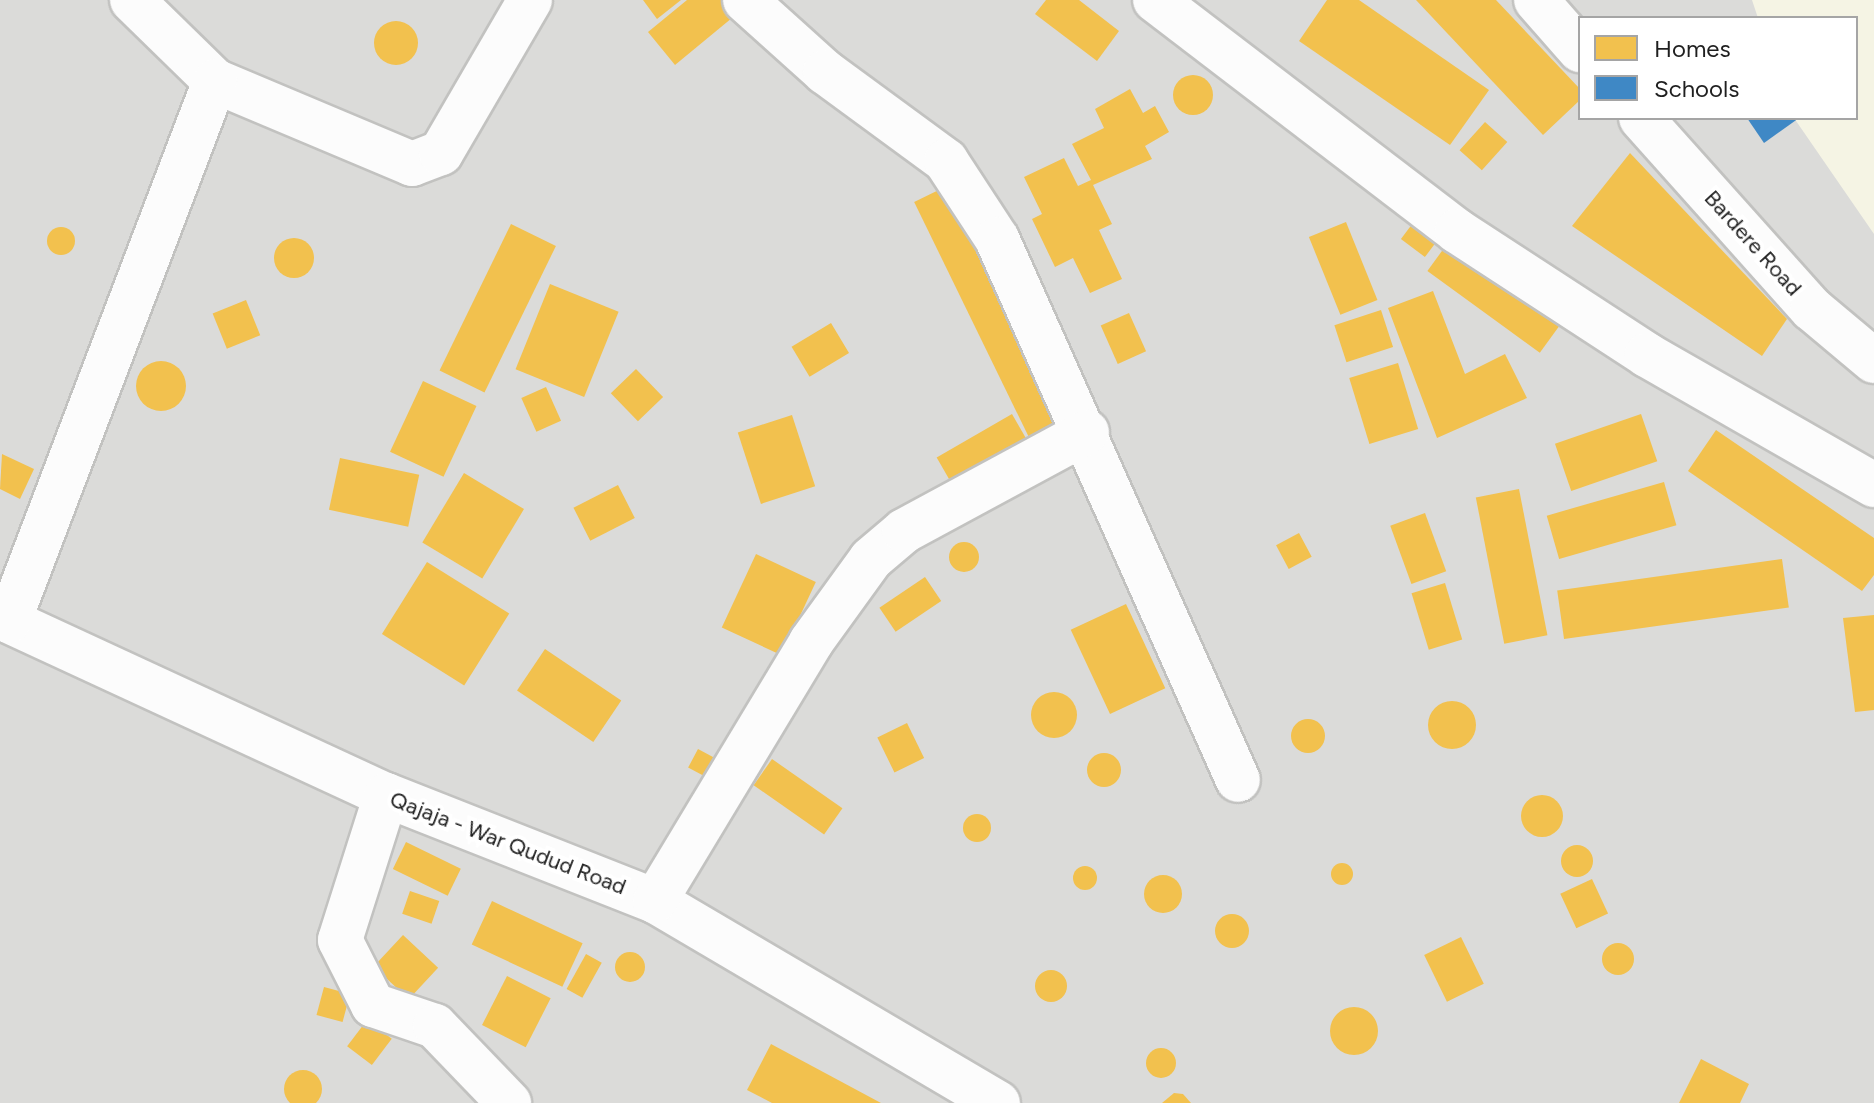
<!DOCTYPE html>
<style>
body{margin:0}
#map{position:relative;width:1874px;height:1103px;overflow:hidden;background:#ecebe8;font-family:Figtree,sans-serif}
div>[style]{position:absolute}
.residential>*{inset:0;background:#dbdbd9}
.education>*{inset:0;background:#f5f4e4}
.homes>*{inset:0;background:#f2c14e;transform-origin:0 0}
.round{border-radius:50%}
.schools>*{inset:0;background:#3f88c5}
.roads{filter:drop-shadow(2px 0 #c2c2c0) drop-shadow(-2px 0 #c2c2c0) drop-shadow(0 2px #c2c2c0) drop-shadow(0 -2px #c2c2c0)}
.minor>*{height:44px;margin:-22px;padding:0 22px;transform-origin:22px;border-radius:22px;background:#fcfcfc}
span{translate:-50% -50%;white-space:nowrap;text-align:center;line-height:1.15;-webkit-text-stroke:8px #fff;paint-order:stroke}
.street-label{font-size:22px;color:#1f1f1f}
.legend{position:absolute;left:1578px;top:16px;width:280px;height:104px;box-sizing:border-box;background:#fff;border:2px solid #a5a5a5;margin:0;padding:10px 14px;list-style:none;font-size:24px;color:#1f1f1f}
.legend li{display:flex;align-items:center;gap:16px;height:40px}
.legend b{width:40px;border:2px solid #a5a5a5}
</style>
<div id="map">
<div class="residential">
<i style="clip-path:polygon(evenodd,0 0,1874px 0,1874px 1103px,0 1103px,0 0,1580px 18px,1856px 18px,1856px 118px,1580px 118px,1580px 18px)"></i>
</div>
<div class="education">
<i style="clip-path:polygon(1752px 0,1874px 0,1874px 234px,1794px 118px,1856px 118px,1856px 18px,1758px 18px)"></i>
</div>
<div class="homes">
<i style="clip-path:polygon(643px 0,681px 0,657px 19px)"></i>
<i style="clip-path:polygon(687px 0,727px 0,738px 13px,675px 65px,648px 32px)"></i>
<i style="clip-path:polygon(1046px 0,1079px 0,1119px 31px,1097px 61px,1035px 14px)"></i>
<i style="clip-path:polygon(1327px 0,1359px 0,1489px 90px,1450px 145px,1299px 41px)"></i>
<i style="clip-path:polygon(1416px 0,1496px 0,1580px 89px,1580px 100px,1543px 135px)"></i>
<i class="round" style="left:374px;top:21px;width:44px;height:44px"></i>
<i class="round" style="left:1173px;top:75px;width:40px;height:40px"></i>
<i style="clip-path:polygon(1130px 89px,1143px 113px,1155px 106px,1169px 132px,1145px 146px,1152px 159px,1093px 185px,1112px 224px,1099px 230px,1122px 279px,1090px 293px,1073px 258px,1055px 267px,1032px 219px,1042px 214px,1024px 177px,1064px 158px,1078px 186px,1091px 180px,1072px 144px,1104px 128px,1095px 109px)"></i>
<i style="left:1485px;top:122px;width:30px;height:38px;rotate:42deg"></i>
<i style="clip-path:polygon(1630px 153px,1787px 319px,1762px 356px,1572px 226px)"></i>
<i style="left:951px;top:184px;width:261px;height:41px;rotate:64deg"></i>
<i style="left:1419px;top:215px;width:30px;height:30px;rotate:37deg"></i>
<i style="left:1346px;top:222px;width:84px;height:40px;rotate:68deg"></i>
<i style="left:511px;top:224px;width:50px;height:163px;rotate:26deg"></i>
<i class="round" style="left:47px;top:227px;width:28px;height:28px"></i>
<i style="left:1455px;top:233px;width:139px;height:47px;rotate:36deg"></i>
<i class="round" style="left:274px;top:238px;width:40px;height:40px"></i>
<i style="left:550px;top:284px;width:74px;height:92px;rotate:22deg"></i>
<i style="clip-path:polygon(1433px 291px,1465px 374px,1505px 354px,1527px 398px,1437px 438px,1388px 308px)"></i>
<i style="left:246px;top:300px;width:38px;height:36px;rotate:68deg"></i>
<i style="left:1381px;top:310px;width:39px;height:49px;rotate:72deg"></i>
<i style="left:1129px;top:313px;width:42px;height:31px;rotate:66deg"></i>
<i style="left:831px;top:323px;width:35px;height:46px;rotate:59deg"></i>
<i class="round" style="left:136px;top:361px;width:50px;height:50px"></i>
<i style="left:1398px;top:363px;width:69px;height:51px;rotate:73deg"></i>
<i style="left:636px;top:369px;width:39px;height:35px;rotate:46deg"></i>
<i style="left:423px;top:381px;width:59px;height:78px;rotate:25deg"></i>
<i style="left:546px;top:387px;width:37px;height:27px;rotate:66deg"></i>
<i style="left:1012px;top:414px;width:38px;height:87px;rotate:60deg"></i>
<i style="left:1641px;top:414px;width:50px;height:91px;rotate:71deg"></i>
<i style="left:792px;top:415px;width:75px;height:57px;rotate:72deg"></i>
<i style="clip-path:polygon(1716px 430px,1874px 538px,1874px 575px,1862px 591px,1688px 471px)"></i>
<i style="clip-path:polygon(2px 454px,34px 469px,20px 499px,0 489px)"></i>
<i style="left:340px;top:458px;width:81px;height:53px;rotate:12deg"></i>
<i style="left:464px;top:473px;width:70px;height:81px;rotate:31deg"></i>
<i style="left:1664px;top:482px;width:45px;height:122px;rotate:74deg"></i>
<i style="left:618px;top:485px;width:37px;height:50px;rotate:63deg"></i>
<i style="left:1519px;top:489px;width:149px;height:44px;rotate:79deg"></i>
<i style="left:1425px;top:513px;width:62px;height:37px;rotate:70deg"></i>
<i style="left:1299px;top:533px;width:27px;height:26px;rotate:62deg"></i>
<i class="round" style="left:949px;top:542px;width:30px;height:30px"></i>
<i style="left:756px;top:554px;width:66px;height:81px;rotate:25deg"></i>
<i style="left:1782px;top:559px;width:49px;height:227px;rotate:82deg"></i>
<i style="left:427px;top:562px;width:97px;height:85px;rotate:32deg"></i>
<i style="left:925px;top:577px;width:29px;height:55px;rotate:56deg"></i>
<i style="left:1445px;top:583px;width:59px;height:35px;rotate:73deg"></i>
<i style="left:1126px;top:604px;width:93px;height:61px;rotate:65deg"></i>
<i style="clip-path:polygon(1874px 615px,1874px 710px,1855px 712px,1843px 618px)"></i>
<i style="left:545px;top:649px;width:92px;height:50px;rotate:34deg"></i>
<i class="round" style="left:1031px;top:692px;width:46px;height:46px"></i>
<i class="round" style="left:1428px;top:701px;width:48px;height:48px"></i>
<i class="round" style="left:1291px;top:719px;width:34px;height:34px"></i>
<i style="left:907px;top:723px;width:39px;height:33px;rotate:64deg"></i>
<i style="left:698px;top:749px;width:27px;height:21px;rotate:28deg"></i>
<i class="round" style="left:1087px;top:753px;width:34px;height:34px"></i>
<i style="left:772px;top:759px;width:86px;height:32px;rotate:35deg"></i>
<i class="round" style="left:1521px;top:795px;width:42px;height:42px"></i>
<i class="round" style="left:963px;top:814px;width:28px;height:28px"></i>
<i style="left:406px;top:842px;width:61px;height:30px;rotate:26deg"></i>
<i class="round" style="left:1561px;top:845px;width:32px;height:32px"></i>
<i class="round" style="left:1331px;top:863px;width:22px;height:22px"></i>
<i class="round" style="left:1073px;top:866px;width:24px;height:24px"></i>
<i class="round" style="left:1144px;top:875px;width:38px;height:38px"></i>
<i style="left:1592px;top:879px;width:38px;height:35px;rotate:65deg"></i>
<i style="left:410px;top:891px;width:31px;height:24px;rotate:19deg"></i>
<i style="left:492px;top:901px;width:100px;height:48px;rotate:25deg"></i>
<i class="round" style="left:1215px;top:914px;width:34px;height:34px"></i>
<i style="left:403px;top:935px;width:48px;height:43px;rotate:43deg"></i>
<i style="left:1461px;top:937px;width:52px;height:41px;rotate:64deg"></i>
<i class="round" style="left:1602px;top:943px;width:32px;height:32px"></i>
<i class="round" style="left:615px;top:952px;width:30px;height:30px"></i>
<i style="left:586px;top:954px;width:18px;height:40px;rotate:29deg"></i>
<i class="round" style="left:1035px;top:970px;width:32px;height:32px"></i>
<i style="left:507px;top:976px;width:49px;height:55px;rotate:27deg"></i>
<i style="left:324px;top:987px;width:27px;height:29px;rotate:15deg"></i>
<i class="round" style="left:1330px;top:1007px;width:48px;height:48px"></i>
<i style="left:367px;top:1020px;width:31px;height:33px;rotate:37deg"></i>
<i style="clip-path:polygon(771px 1044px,881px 1103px,772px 1103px,747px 1090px)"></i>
<i class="round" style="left:1146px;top:1048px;width:30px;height:30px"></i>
<i style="clip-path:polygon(1701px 1059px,1749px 1084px,1740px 1103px,1679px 1103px)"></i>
<i class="round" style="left:284px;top:1070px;width:38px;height:38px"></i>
<i style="clip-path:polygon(1174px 1093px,1183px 1094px,1191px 1103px,1162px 1103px)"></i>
</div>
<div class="schools">
<i style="clip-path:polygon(1747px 118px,1799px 118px,1764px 143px)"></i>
</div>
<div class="roads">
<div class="minor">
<i style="left:132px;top:0;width:116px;rotate:44.3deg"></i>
<i style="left:215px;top:81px;width:214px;rotate:22.8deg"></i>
<i style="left:412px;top:164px;width:31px;rotate:-21deg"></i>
<i style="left:441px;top:153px;width:177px;rotate:-59.8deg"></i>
<i style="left:745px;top:0;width:108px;rotate:42deg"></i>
<i style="left:825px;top:72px;width:150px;rotate:36.3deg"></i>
<i style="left:946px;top:161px;width:93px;rotate:56.8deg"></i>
<i style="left:997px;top:239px;width:592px;rotate:65.99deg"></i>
<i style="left:1155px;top:0;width:380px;rotate:37.4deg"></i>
<i style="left:1457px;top:231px;width:227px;rotate:33.1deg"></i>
<i style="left:1647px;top:355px;width:262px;rotate:29.8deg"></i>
<i style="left:1536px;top:0;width:67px;rotate:48.7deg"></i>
<i style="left:1641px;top:118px;width:256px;rotate:48.2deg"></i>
<i style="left:1812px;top:309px;width:81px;rotate:40deg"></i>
<i style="left:0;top:617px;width:425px;rotate:24.8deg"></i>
<i style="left:386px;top:795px;width:289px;rotate:21.5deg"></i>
<i style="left:655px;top:901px;width:398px;rotate:30.5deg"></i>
<i style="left:9px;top:621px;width:578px;rotate:-69.12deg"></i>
<i style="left:386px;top:795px;width:152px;rotate:107.6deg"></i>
<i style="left:340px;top:940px;width:73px;rotate:63.1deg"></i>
<i style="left:373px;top:1005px;width:65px;rotate:18.7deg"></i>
<i style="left:435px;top:1026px;width:107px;rotate:46.1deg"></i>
<i style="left:655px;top:901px;width:302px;rotate:-58.9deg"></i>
<i style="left:811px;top:642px;width:102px;rotate:-54.1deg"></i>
<i style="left:871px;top:559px;width:43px;rotate:-40.3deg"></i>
<i style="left:904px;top:531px;width:208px;rotate:-28.4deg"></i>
</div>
</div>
<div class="street-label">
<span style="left:1753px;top:243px;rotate:48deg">Bardere Road</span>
<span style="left:508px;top:843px;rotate:21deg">Qajaja - War Qudud Road</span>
</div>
<ul class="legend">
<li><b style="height:22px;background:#f2c14e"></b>Homes</li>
<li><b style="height:22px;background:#3f88c5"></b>Schools</li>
</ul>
</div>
